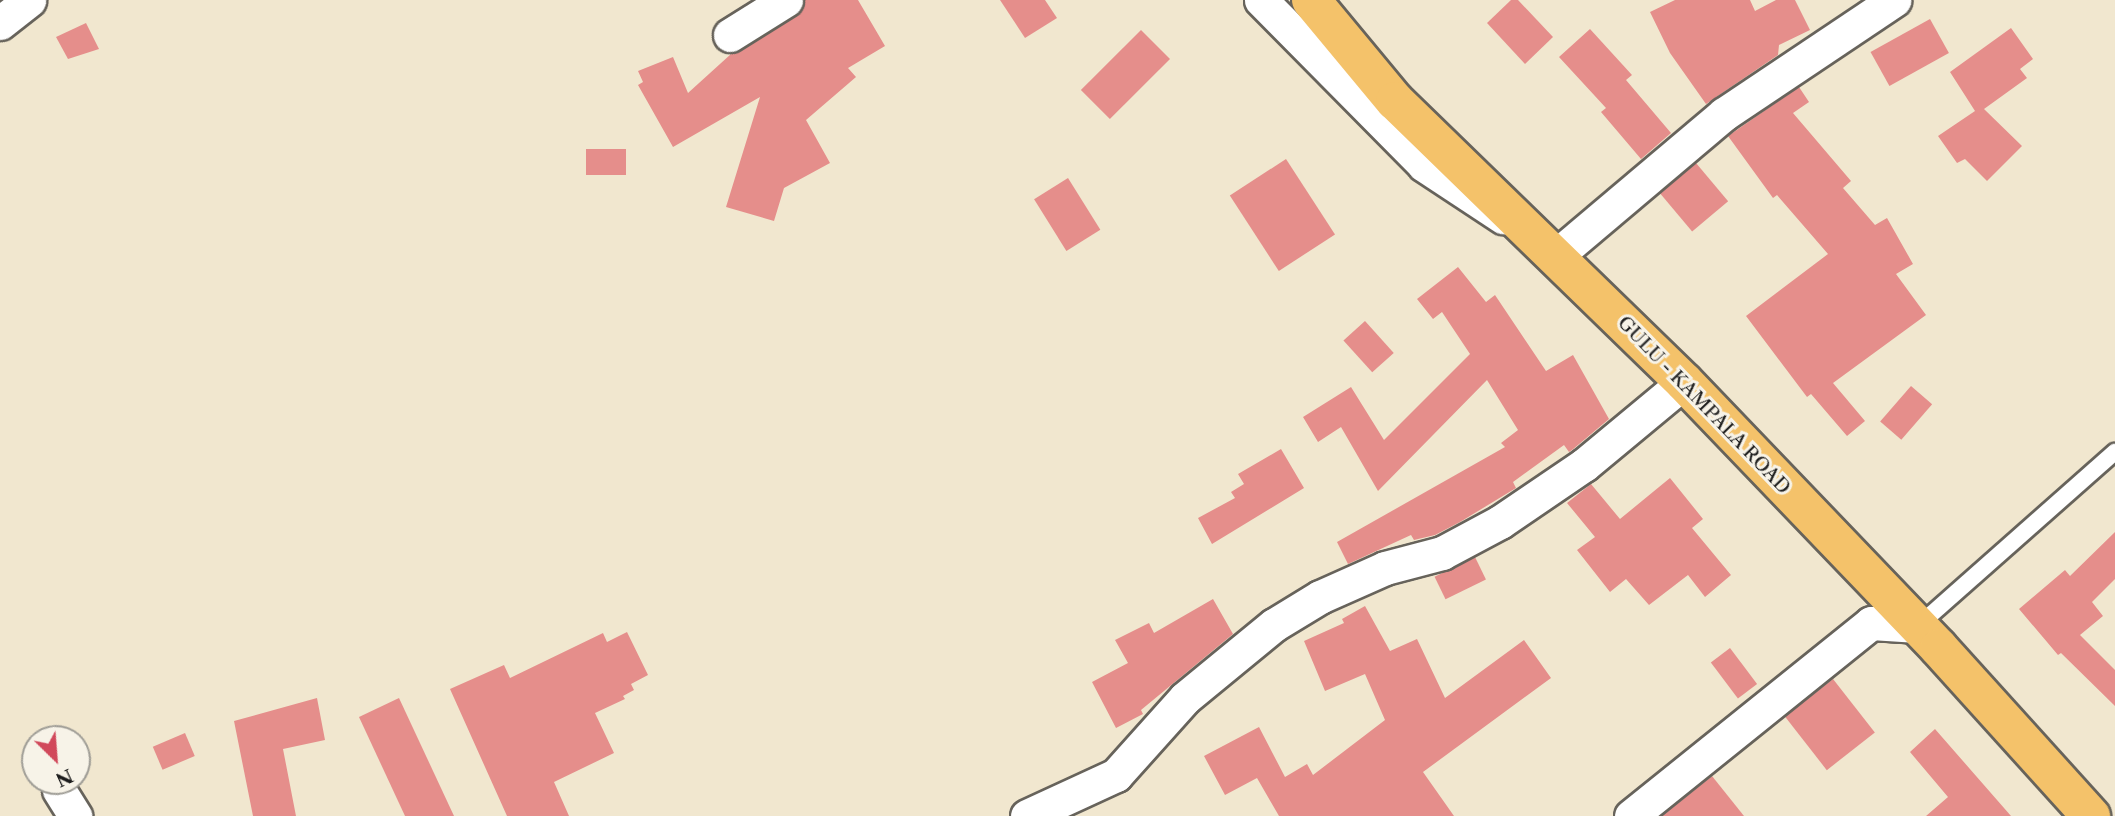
<!DOCTYPE html>
<style>
body{margin:0}
#map{position:relative;width:2115px;height:816px;overflow:hidden;background:#f1e7cf;font-family:"Libre Caslon Text",serif}
div>[style]{position:absolute}
.building>*{inset:0;background:#e58e8b;transform-origin:0 0}
.roads{filter:drop-shadow(2px 0 #67635b) drop-shadow(-2px 0 #67635b) drop-shadow(0 2px #67635b) drop-shadow(0 -2px #67635b)}
.service>*{height:16px;margin:-8px;padding:0 8px;transform-origin:8px;border-radius:8px;background:#fff}
.minor>*{height:33px;margin:-16.5px;padding:0 16.5px;transform-origin:16.5px;border-radius:16.5px;background:#fff}
.primary>*{height:38px;margin:-19px;padding:0 19px;transform-origin:19px;border-radius:19px;background:#f4c26a}
span{translate:-50% -50%;white-space:nowrap;text-align:center;line-height:1.15;-webkit-text-stroke:6px #f7f3e8;paint-order:stroke}
.street-label{font-size:19px;color:#1c1c1c}
.north{position:absolute;left:21px;top:725px;width:70px;height:70px;box-sizing:border-box;background:#f7f3e8;border:2px solid #9f9d96;border-radius:50%;rotate:155deg;font-size:19px;font-weight:700;line-height:28px;text-align:center;color:#1c1c1c}
.north::after{content:'';display:block;margin:auto;width:24px;height:32px;background:#d1495b;clip-path:polygon(50% 0,100% 100%,50% 72%,0 100%)}
</style>
<div id="map">
<div class="building">
<i style="clip-path:polygon(805px 0,858px 0,885px 46px,848px 68px,856px 77px,806px 120px,830px 163px,784px 188px,774px 221px,726px 207px,760px 97px,673px 147px,638px 85px,643px 82px,638px 71px,673px 57px,688px 93px,731px 54px,796px 16px)"></i>
<i style="clip-path:polygon(1000px 0,1045px 0,1057px 18px,1025px 38px)"></i>
<i style="clip-path:polygon(1511px 0,1518px 0,1553px 37px,1525px 64px,1487px 23px)"></i>
<i style="clip-path:polygon(1675px 0,1750px 0,1755px 11px,1776px 0,1795px 0,1810px 30px,1779px 45px,1778px 55px,1706px 104px,1670px 53px,1650px 12px)"></i>
<i style="left:1930px;top:19px;width:39px;height:68px;rotate:61deg"></i>
<i style="clip-path:polygon(86px 23px,99px 49px,68px 59px,56px 37px)"></i>
<i style="clip-path:polygon(2011px 28px,2033px 59px,2020px 69px,2027px 78px,1984px 109px,2022px 146px,1987px 181px,1965px 159px,1957px 163px,1938px 136px,1975px 111px,1950px 72px)"></i>
<i style="clip-path:polygon(1590px 29px,1632px 75px,1626px 80px,1671px 133px,1641px 159px,1601px 112px,1606px 108px,1559px 57px)"></i>
<i style="left:1141px;top:30px;width:41px;height:85px;rotate:45deg"></i>
<i style="clip-path:polygon(1799px 87px,1809px 102px,1793px 113px,1851px 181px,1843px 188px,1875px 225px,1887px 218px,1913px 264px,1896px 274px,1926px 315px,1833px 383px,1865px 421px,1847px 436px,1811px 394px,1807px 397px,1746px 316px,1828px 254px,1777px 195px,1773px 198px,1728px 136px)"></i>
<i style="left:626px;top:149px;width:26px;height:40px;rotate:90deg"></i>
<i style="left:1286px;top:159px;width:90px;height:67px;rotate:57deg"></i>
<i style="left:1696px;top:163px;width:50px;height:47px;rotate:50deg"></i>
<i style="left:1068px;top:178px;width:61px;height:40px;rotate:58deg"></i>
<i style="clip-path:polygon(1458px 267px,1486px 302px,1495px 295px,1546px 371px,1573px 355px,1609px 419px,1572px 450px,1569px 452px,1564px 445px,1513px 482px,1516px 488px,1460px 522px,1435px 535px,1414px 540px,1411px 535px,1348px 564px,1337px 542px,1505px 447px,1501px 443px,1518px 430px,1487px 380px,1378px 491px,1341px 427px,1318px 442px,1303px 417px,1351px 387px,1384px 440px,1470px 354px,1442px 312px,1433px 319px,1417px 299px)"></i>
<i style="left:1365px;top:321px;width:43px;height:29px;rotate:48deg"></i>
<i style="left:1911px;top:386px;width:28px;height:47px;rotate:41deg"></i>
<i style="clip-path:polygon(1281px 449px,1304px 488px,1212px 544px,1198px 518px,1235px 498px,1231px 492px,1244px 484px,1238px 474px)"></i>
<i style="clip-path:polygon(1670px 478px,1703px 519px,1692px 528px,1731px 575px,1705px 597px,1688px 575px,1649px 605px,1626px 579px,1610px 592px,1577px 550px,1595px 537px,1567px 503px,1591px 484px,1620px 519px)"></i>
<i style="clip-path:polygon(2115px 532px,2115px 579px,2092px 602px,2103px 616px,2080px 635px,2115px 670px,2115px 706px,2061px 653px,2058px 655px,2019px 609px,2065px 570px,2070px 576px)"></i>
<i style="left:1475px;top:557px;width:25px;height:45px;rotate:64deg"></i>
<i style="clip-path:polygon(1213px 599px,1233px 634px,1141px 710px,1143px 714px,1116px 728px,1092px 682px,1128px 663px,1115px 640px,1149px 623px,1154px 633px)"></i>
<i style="clip-path:polygon(1365px 606px,1390px 651px,1417px 639px,1445px 698px,1524px 640px,1551px 678px,1423px 772px,1454px 816px,1279px 816px,1257px 778px,1225px 795px,1204px 756px,1259px 727px,1285px 777px,1307px 764px,1313px 775px,1385px 720px,1365px 674px,1325px 691px,1304px 641px,1344px 623px,1342px 619px)"></i>
<i style="clip-path:polygon(627px 632px,648px 675px,631px 684px,634px 690px,623px 696px,625px 699px,595px 713px,614px 753px,554px 782px,569px 816px,507px 816px,450px 689px,504px 665px,510px 678px,603px 633px,607px 642px)"></i>
<i style="left:1730px;top:648px;width:45px;height:24px;rotate:53deg"></i>
<i style="left:1833px;top:679px;width:68px;height:61px;rotate:52deg"></i>
<i style="clip-path:polygon(317px 698px,325px 740px,283px 749px,296px 816px,253px 816px,234px 721px)"></i>
<i style="clip-path:polygon(399px 698px,454px 816px,405px 816px,359px 717px)"></i>
<i style="clip-path:polygon(1935px 729px,2011px 816px,1926px 816px,1948px 797px,1910px 752px)"></i>
<i style="left:185px;top:733px;width:25px;height:35px;rotate:67deg"></i>
<i style="clip-path:polygon(1712px 776px,1744px 816px,1662px 816px)"></i>
</div>
<div class="roads">
<div class="service">
<i style="left:1918px;top:626px;width:263px;rotate:-41.5deg"></i>
</div>
<div class="minor">
<i style="left:1261px;top:0;width:232px;rotate:45.3deg"></i>
<i style="left:1424px;top:165px;width:95px;rotate:33.4deg"></i>
<i style="left:0;top:23px;width:37px;rotate:-38deg"></i>
<i style="left:730px;top:35px;width:66px;rotate:-32deg"></i>
<i style="left:1556px;top:256px;width:220px;rotate:-40.2deg"></i>
<i style="left:1724px;top:114px;width:205px;rotate:-33.8deg"></i>
<i style="left:59px;top:790px;width:31px;rotate:58deg"></i>
<i style="left:1027px;top:816px;width:98px;rotate:-24.7deg"></i>
<i style="left:1116px;top:775px;width:103px;rotate:-48.1deg"></i>
<i style="left:1185px;top:698px;width:115px;rotate:-39.4deg"></i>
<i style="left:1274px;top:625px;width:54px;rotate:-31.3deg"></i>
<i style="left:1320px;top:597px;width:71px;rotate:-24deg"></i>
<i style="left:1385px;top:568px;width:59px;rotate:-14.7deg"></i>
<i style="left:1442px;top:553px;width:66px;rotate:-28.1deg"></i>
<i style="left:1500px;top:522px;width:102px;rotate:-34.2deg"></i>
<i style="left:1584px;top:465px;width:130px;rotate:-39.7deg"></i>
<i style="left:1631px;top:816px;width:308px;rotate:-38.8deg"></i>
<i style="left:1871px;top:623px;width:47px;rotate:3.7deg"></i>
</div>
<div class="primary">
<i style="left:1311px;top:0;width:131px;rotate:50.3deg"></i>
<i style="left:1395px;top:101px;width:403px;rotate:44.2deg"></i>
<i style="left:1684px;top:382px;width:368px;rotate:46.2deg"></i>
<i style="left:1939px;top:648px;width:227px;rotate:47.9deg"></i>
</div>
</div>
<div class="street-label">
<span style="left:1704px;top:405px;rotate:46deg">GULU - KAMPALA ROAD</span>
</div>
<div class="north">N</div>
</div>
